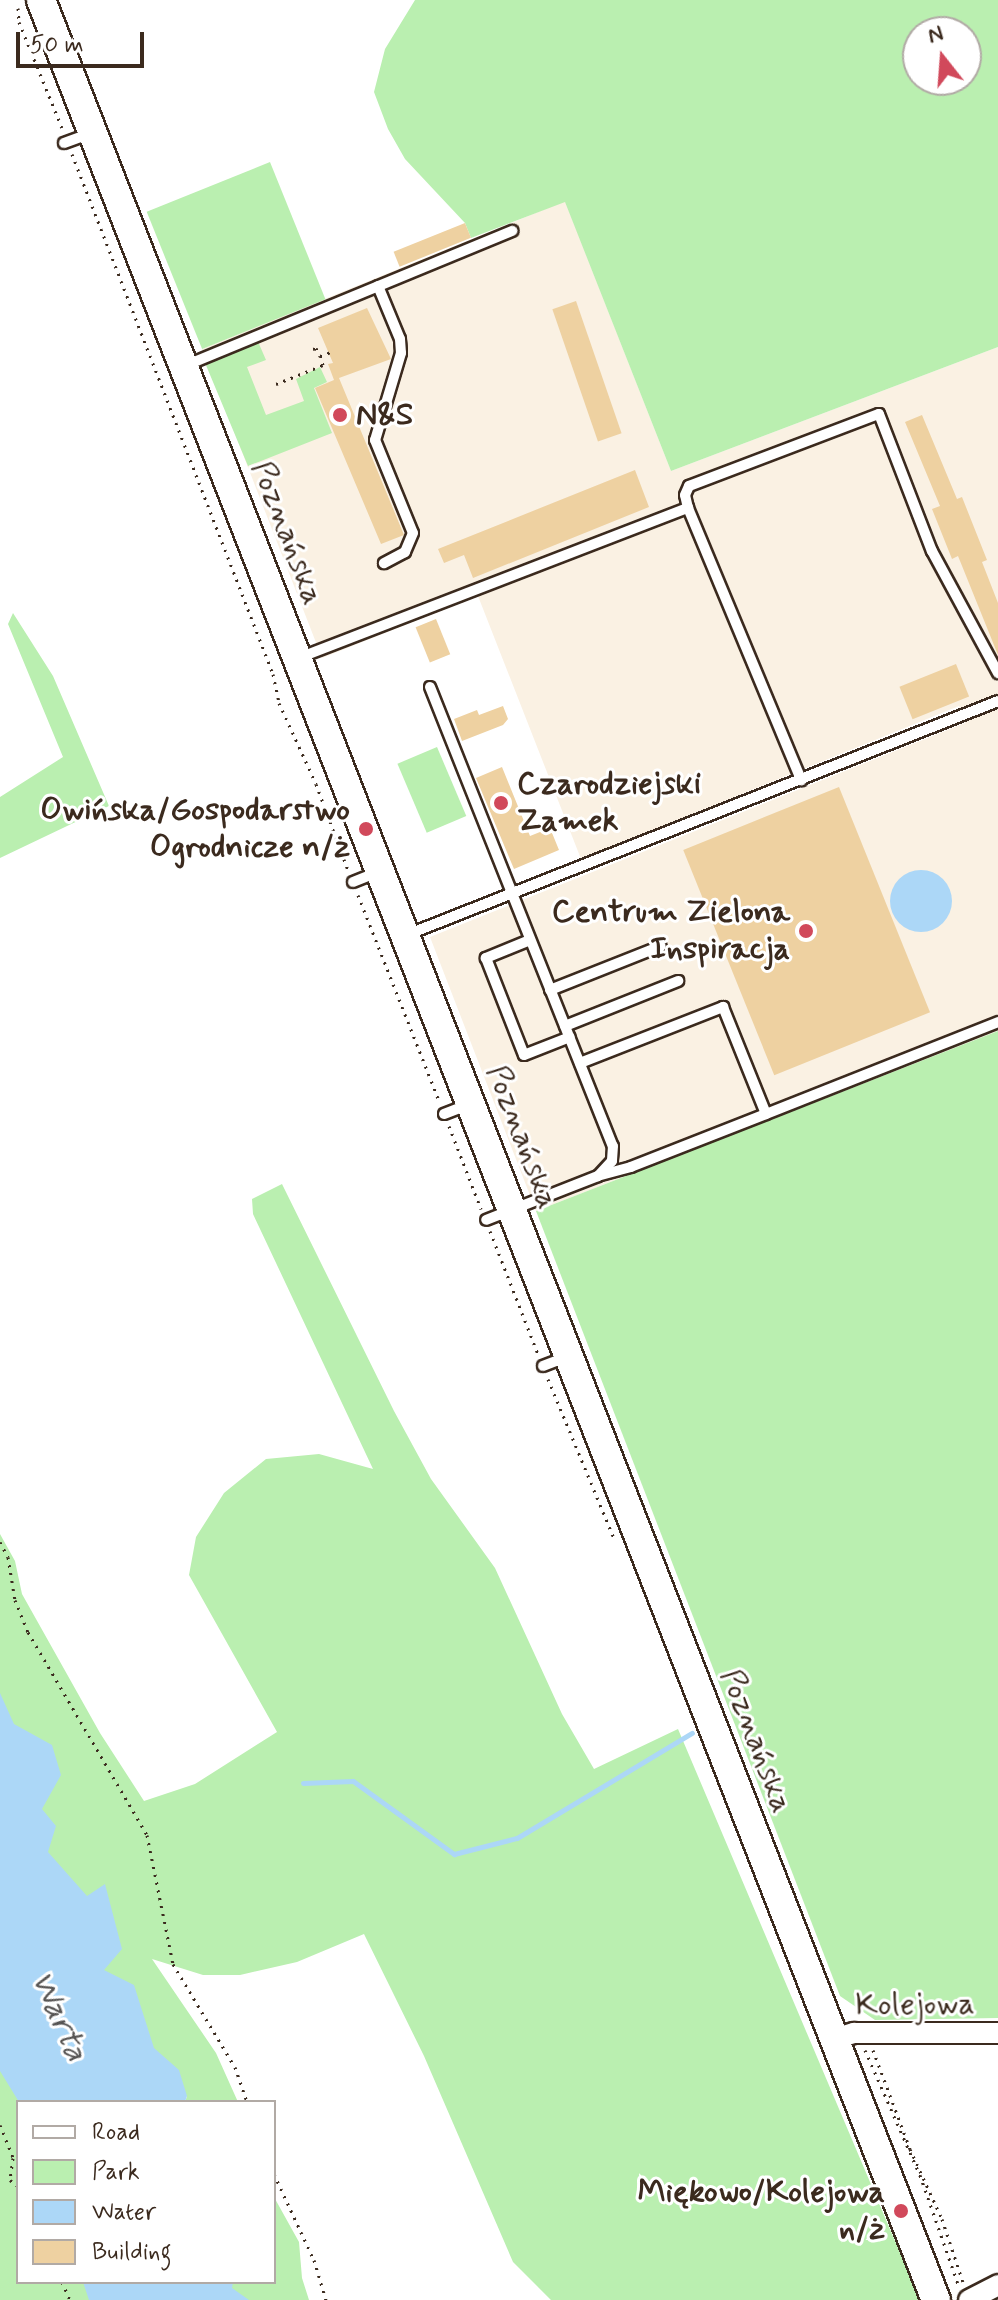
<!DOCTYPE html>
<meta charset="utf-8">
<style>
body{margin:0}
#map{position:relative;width:998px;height:2300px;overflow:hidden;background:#fff;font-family:Mynerve,sans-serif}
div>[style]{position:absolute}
.built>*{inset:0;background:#faf1e3}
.green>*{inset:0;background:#baefb0;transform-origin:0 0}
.water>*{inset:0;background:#acd7f7}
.round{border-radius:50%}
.stream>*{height:5px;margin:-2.5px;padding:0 2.5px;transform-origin:2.5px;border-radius:2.5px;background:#acd7f7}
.building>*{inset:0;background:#eed1a1;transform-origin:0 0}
.path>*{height:3px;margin-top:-1.5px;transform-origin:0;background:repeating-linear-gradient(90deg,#3b2a1e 0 2px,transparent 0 8px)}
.roads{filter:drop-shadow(2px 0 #3b2a1e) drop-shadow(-2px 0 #3b2a1e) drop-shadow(0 2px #3b2a1e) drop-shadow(0 -2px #3b2a1e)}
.service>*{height:10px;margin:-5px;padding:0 5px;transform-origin:5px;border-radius:5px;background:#fff}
.minor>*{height:20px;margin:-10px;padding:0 10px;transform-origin:10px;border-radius:10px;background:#fff}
.secondary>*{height:28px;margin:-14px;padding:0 14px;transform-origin:14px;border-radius:14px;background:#fff}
.dots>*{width:22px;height:22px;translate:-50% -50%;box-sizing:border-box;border:4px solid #fff;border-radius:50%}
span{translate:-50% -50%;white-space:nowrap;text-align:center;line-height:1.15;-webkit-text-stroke:6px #fff;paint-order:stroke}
.poi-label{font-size:32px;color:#3b2a1e;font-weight:700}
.left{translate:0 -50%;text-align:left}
.right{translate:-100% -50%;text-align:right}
.street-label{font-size:32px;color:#3b2a1e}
.water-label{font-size:34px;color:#575554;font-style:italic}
.legend{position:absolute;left:16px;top:2100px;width:260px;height:184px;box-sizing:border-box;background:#fff;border:2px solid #b1aaa5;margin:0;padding:10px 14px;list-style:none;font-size:24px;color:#3b2a1e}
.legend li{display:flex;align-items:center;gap:16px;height:40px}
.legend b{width:40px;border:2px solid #b1aaa5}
.north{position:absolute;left:902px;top:16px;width:80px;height:80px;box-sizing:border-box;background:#fff;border:2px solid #b1aaa5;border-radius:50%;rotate:343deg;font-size:22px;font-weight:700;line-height:32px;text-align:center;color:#3b2a1e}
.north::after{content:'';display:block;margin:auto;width:28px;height:36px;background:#d1495b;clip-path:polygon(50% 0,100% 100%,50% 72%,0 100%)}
.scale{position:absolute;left:16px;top:32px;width:128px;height:36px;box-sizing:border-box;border:4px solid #3b2a1e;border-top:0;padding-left:10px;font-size:24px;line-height:28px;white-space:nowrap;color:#3b2a1e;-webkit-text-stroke:6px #fff;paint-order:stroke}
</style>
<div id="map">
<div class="built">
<i style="clip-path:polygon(565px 201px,671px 471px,998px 347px,998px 1031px,536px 1211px,430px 937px,965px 723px,959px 706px,581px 859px,478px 596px,322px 658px,202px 349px)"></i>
</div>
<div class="green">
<i style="clip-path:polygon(evenodd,415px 0,998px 0,998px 347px,671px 471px,565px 202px,471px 238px,465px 223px,405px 159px,388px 129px,374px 92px,385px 49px,415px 0,918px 32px,966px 32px,966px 80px,918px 80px,918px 32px)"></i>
<i style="left:270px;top:162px;width:148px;height:133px;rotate:68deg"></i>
<i style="clip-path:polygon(256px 337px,266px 360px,247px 367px,266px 415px,304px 401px,296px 379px,320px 367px,327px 382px,314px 388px,332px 433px,248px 466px,203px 358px)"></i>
<i style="clip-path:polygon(13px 613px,53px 676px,109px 806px,0 858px,0 797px,63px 757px,8px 624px)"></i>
<i style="left:437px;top:747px;width:75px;height:43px;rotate:67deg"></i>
<i style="clip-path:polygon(998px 1031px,998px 2018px,875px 2020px,840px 1996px,536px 1211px)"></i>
<i style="clip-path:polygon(282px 1184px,394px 1411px,431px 1479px,495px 1568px,562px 1714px,594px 1769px,678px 1729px,920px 2300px,551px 2300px,513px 2262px,424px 2056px,364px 1934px,297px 1962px,240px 1975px,203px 1975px,152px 1959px,216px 2053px,238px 2102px,185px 2102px,187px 2096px,176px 2102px,18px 2102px,18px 2282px,274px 2282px,274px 2197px,299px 2242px,302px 2278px,309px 2300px,0 2300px,0 1534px,15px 1561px,22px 1594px,100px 1733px,144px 1801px,195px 1784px,277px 1732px,189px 1575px,196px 1537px,224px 1493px,266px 1459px,319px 1454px,373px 1469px,253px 1214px,252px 1199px)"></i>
</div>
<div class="water">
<i class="round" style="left:890px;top:870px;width:62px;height:62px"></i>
<i style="clip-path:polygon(0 1693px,14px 1724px,52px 1745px,61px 1775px,42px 1809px,56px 1826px,48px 1852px,87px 1896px,105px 1884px,122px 1949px,104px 1970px,134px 1985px,154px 2048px,179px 2070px,187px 2096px,185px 2102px,19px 2102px,0 2071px)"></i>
<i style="clip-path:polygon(83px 2282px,233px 2282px,232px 2288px,249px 2300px,89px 2300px)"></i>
</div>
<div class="stream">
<i style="left:303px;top:1783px;width:50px;rotate:-2.3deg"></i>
<i style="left:353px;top:1781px;width:125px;rotate:35.9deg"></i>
<i style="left:454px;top:1854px;width:65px;rotate:-14.3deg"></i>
<i style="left:517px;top:1838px;width:204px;rotate:-31deg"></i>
</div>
<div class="building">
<i style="left:465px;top:223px;width:16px;height:77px;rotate:68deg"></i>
<i style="left:576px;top:301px;width:140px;height:25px;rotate:71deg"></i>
<i style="clip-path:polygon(367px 308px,391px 359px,339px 378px,404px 535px,381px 544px,315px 388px,334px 380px,328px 364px,333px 363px,318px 328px)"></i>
<i style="clip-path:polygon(922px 415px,957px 499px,962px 497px,987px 560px,982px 562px,998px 603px,998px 655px,958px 556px,952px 559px,932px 509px,940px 506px,905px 422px)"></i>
<i style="clip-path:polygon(635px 470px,649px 507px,473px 578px,464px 555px,444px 563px,438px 549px)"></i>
<i style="left:436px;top:619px;width:38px;height:22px;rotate:68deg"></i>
<i style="left:956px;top:664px;width:35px;height:61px;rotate:68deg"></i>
<i style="clip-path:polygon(503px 706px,508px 719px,503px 725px,462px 741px,454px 719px,477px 710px,479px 715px)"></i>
<i style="clip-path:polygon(502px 767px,530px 836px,550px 828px,559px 850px,514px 869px,476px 778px)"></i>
<i style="left:839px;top:787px;width:243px;height:168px;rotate:68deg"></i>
</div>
<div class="path">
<i style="left:18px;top:8px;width:14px;rotate:86deg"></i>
<i style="left:19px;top:22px;width:114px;rotate:67.9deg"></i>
<i style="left:72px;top:154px;width:557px;rotate:68.87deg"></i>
<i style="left:273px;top:674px;width:30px;rotate:78deg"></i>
<i style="left:279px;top:703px;width:89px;rotate:65.4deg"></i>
<i style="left:316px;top:784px;width:92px;rotate:69.6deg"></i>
<i style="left:313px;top:349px;width:3px;rotate:-18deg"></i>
<i style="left:316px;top:348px;width:9px;rotate:63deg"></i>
<i style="left:276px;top:384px;width:51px;rotate:-22deg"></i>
<i style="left:323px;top:365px;width:9px;rotate:-108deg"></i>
<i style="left:320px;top:356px;width:15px;rotate:-20deg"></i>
<i style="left:358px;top:895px;width:221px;rotate:68.5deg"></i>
<i style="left:449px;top:1126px;width:89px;rotate:68.9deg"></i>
<i style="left:490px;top:1231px;width:132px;rotate:68.7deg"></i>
<i style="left:548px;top:1379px;width:172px;rotate:67.5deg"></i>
<i style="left:0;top:1542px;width:17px;rotate:62deg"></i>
<i style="left:8px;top:1557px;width:44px;rotate:80.8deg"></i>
<i style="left:15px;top:1600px;width:35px;rotate:68deg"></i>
<i style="left:28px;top:1632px;width:235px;rotate:59.6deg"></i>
<i style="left:147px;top:1835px;width:132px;rotate:78.6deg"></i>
<i style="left:173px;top:1964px;width:120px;rotate:59deg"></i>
<i style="left:235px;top:2067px;width:37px;rotate:71deg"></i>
<i style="left:865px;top:2050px;width:137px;rotate:66.3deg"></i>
<i style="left:920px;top:2175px;width:115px;rotate:70.8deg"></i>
<i style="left:873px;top:2050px;width:106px;rotate:69.5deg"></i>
<i style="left:910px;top:2149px;width:77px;rotate:65.4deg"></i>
<i style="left:942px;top:2219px;width:66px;rotate:71.6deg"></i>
<i style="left:0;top:2125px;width:35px;rotate:68deg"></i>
<i style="left:13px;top:2158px;width:22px;rotate:98deg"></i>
<i style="left:10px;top:2180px;width:10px;rotate:37deg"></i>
<i style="left:274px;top:2174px;width:95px;rotate:65.1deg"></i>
<i style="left:314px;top:2260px;width:42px;rotate:73.3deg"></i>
<i style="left:62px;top:2282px;width:20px;rotate:66deg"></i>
</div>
<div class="roads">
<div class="service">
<i style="left:64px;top:143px;width:30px;rotate:-20deg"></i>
<i style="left:378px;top:286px;width:57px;rotate:67.5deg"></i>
<i style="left:400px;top:339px;width:14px;rotate:86deg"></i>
<i style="left:401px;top:353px;width:91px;rotate:106.6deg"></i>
<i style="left:375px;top:440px;width:100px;rotate:67.8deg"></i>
<i style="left:413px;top:533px;width:21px;rotate:113deg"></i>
<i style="left:405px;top:552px;width:24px;rotate:152deg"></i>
<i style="left:187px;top:365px;width:352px;rotate:-22.4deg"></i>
<i style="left:688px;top:508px;width:13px;rotate:-103deg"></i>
<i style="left:685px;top:495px;width:10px;rotate:-66deg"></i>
<i style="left:689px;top:486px;width:203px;rotate:-20.8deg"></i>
<i style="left:879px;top:414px;width:147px;rotate:68.9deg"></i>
<i style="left:932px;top:551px;width:139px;rotate:61.6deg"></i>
<i style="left:301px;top:657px;width:415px;rotate:-21.1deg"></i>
<i style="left:688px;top:508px;width:295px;rotate:67.4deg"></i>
<i style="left:430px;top:687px;width:494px;rotate:68.3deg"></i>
<i style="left:613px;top:1146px;width:15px;rotate:94deg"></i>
<i style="left:612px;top:1161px;width:21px;rotate:133deg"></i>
<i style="left:598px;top:1176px;width:120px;rotate:158.6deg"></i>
<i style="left:353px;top:882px;width:29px;rotate:-22deg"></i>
<i style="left:409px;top:934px;width:633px;rotate:-21.58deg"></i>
<i style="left:530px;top:940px;width:48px;rotate:157.8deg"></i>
<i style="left:486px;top:958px;width:104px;rotate:68.6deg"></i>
<i style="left:524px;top:1055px;width:49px;rotate:-21.4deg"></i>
<i style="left:550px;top:990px;width:119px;rotate:-21.6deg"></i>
<i style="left:565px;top:1026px;width:122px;rotate:-21.7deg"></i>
<i style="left:580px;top:1063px;width:154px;rotate:-21.4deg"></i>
<i style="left:723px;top:1007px;width:115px;rotate:68.1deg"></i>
<i style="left:766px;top:1114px;width:145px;rotate:158.6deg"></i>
<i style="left:631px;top:1167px;width:31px;rotate:165deg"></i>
<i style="left:444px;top:1114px;width:25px;rotate:-21deg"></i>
<i style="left:766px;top:1114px;width:250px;rotate:-21.6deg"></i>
<i style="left:543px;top:1366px;width:28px;rotate:-21deg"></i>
</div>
<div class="minor">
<i style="left:834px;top:2039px;width:21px;rotate:-17deg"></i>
<i style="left:854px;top:2033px;width:144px"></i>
<i style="left:969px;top:2300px;width:33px;rotate:-27deg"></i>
</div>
<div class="secondary">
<i style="left:41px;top:0;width:2468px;rotate:68.74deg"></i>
</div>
</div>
<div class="dots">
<i style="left:340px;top:415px;background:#d1495b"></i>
<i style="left:501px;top:803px;background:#d1495b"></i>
<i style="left:366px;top:829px;background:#d1495b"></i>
<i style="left:806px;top:931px;background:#d1495b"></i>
<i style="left:901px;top:2211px;background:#d1495b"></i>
</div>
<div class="poi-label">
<span class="left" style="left:356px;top:415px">N&amp;S</span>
<span class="left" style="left:517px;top:803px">Czarodziejski<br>Zamek</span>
<span class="right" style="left:350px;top:829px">Owińska/Gospodarstwo<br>Ogrodnicze n/ż</span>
<span class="right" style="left:790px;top:931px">Centrum Zielona<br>Inspiracja</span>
<span class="right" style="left:885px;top:2211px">Miękowo/Kolejowa<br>n/ż</span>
</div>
<div class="street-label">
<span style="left:287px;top:533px;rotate:69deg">Poznańska</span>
<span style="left:522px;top:1137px;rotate:69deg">Poznańska</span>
<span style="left:756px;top:1741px;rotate:69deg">Poznańska</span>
<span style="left:915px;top:2005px;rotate:-1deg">Kolejowa</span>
</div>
<div class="water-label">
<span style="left:59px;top:2016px;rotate:66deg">Warta</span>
</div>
<ul class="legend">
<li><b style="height:10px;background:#fff"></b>Road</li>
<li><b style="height:22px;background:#baefb0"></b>Park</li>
<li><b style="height:22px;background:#acd7f7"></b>Water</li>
<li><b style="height:22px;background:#eed1a1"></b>Building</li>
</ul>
<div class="north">N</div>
<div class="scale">50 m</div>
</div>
